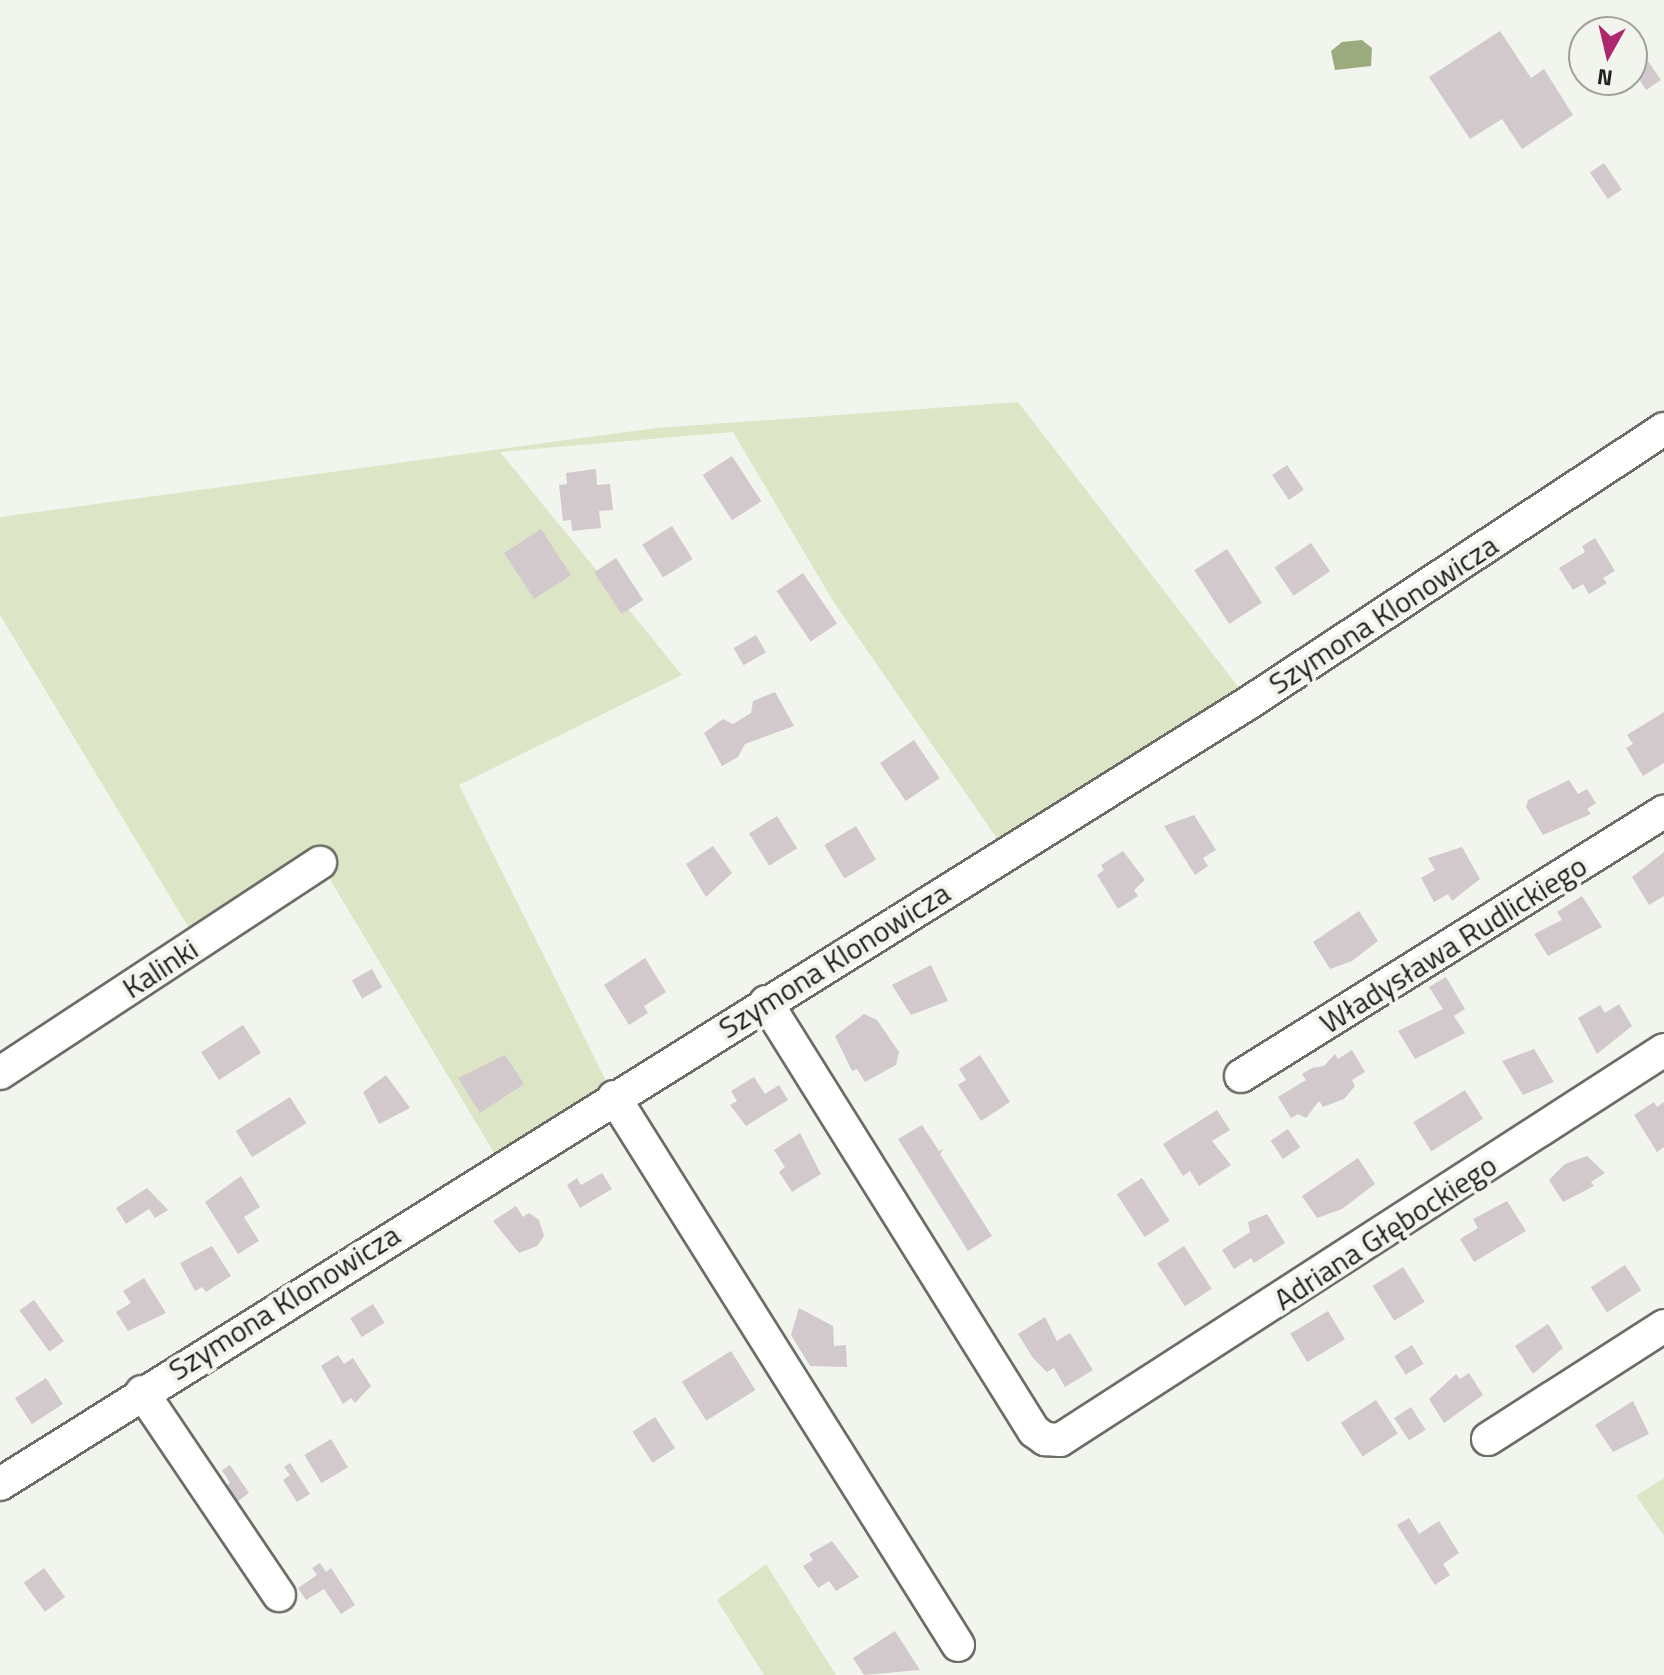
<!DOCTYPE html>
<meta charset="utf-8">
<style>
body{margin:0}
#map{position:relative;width:1664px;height:1675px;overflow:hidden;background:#f2f5ed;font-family:"Titillium Web",sans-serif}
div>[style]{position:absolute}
.green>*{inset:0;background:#dce6c6}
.water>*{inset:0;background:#9cab7d}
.building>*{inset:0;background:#d2c9cc;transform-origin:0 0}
.roads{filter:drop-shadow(2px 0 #6b6e67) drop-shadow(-2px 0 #6b6e67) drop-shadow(0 2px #6b6e67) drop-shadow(0 -2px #6b6e67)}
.minor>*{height:32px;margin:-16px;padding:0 16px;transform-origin:16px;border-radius:16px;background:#fff}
span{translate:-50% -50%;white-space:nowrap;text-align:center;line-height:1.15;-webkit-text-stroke:8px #f2f5ed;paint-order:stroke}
.street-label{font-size:30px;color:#232421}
.north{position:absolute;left:1568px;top:16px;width:80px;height:80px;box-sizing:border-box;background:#f2f5ed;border:2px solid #9fa19b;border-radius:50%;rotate:188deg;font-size:22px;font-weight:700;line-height:32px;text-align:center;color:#232421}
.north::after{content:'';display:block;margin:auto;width:28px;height:36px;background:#ad286e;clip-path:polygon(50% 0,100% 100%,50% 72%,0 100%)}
</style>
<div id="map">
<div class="green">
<i style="clip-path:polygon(1018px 402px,1250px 702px,1007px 853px,833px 601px,733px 432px,500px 452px,682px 675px,459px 785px,614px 1097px,502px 1166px,320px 863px,198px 943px,0 615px,0 517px,656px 428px)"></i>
<i style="clip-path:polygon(1664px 1478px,1664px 1536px,1636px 1496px)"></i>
<i style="clip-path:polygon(766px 1564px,836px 1675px,764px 1675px,717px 1600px)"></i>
</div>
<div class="water">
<i style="clip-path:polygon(1362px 40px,1372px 48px,1371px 66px,1335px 70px,1331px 51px,1342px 42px)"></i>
</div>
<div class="building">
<i style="clip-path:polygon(1500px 31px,1531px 78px,1544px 69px,1573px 115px,1522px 149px,1502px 119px,1470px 139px,1429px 77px)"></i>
<i style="clip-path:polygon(1641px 51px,1661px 80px,1646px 90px,1639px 79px,1618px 94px,1609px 80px,1632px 80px,1632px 57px)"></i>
<i style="left:1604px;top:163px;width:32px;height:17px;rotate:56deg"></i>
<i style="left:732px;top:456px;width:54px;height:35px;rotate:57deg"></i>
<i style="left:1287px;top:465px;width:30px;height:18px;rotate:56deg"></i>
<i style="clip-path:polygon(596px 469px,597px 485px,610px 484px,613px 510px,599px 511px,601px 528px,572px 531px,571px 520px,563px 521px,559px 485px,567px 484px,566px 473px)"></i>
<i style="left:672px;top:526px;width:39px;height:35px;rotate:58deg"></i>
<i style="left:541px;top:529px;width:55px;height:44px;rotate:57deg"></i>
<i style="clip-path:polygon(1595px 538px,1615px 571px,1603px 578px,1607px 583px,1589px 594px,1583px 584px,1573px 590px,1559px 568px,1585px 552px,1582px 546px)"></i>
<i style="left:1311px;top:543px;width:34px;height:44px;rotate:56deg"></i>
<i style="left:1227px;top:549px;width:64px;height:39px;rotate:57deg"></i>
<i style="left:616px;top:558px;width:50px;height:26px;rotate:57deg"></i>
<i style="left:803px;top:573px;width:61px;height:32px;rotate:56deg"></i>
<i style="left:756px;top:635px;width:20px;height:26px;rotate:60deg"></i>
<i style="clip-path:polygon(775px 692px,794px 726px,745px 744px,738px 757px,722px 766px,704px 733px,723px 719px,733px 724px,751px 713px,753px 701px)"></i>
<i style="clip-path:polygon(1664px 712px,1664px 763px,1643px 776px,1626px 748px,1633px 744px,1627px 735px)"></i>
<i style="left:914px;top:740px;width:46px;height:41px;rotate:56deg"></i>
<i style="clip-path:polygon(1569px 780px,1578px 794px,1587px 789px,1596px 803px,1587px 809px,1591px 814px,1543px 835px,1526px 807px,1528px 800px)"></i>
<i style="clip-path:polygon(1194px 815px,1216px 850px,1203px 858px,1208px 866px,1195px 875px,1164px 826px)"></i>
<i style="left:777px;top:816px;width:38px;height:33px;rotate:58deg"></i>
<i style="left:856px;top:826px;width:39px;height:37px;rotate:59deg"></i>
<i style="clip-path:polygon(713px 846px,732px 873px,706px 897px,686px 864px)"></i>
<i style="clip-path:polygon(1462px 847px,1480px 879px,1452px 901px,1448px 894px,1434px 902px,1421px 878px,1435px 870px,1428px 858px)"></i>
<i style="clip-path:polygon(1123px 851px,1145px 880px,1134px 890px,1138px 896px,1118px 909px,1097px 875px,1104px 870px,1101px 865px)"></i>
<i style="clip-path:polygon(1664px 852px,1664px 896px,1649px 905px,1632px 877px)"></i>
<i style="clip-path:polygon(1582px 896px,1602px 927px,1548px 956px,1534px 934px,1562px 920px,1557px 912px)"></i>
<i style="clip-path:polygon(1359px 911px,1378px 941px,1352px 961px,1330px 969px,1313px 942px)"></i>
<i style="clip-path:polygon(645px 958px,666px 992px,644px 1006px,648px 1013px,629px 1025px,604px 985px)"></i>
<i style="clip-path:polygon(931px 965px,948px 1001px,911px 1015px,892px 985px)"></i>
<i style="left:372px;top:969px;width:21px;height:23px;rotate:61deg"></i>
<i style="clip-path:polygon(1446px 977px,1465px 1009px,1454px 1016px,1465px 1033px,1415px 1059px,1398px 1031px,1443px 1009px,1429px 987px)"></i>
<i style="clip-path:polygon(1619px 1004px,1632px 1026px,1597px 1054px,1578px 1018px,1600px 1005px,1605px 1013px)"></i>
<i style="clip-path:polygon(864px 1014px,877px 1020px,899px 1052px,896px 1065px,865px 1082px,857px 1069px,852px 1071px,835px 1036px)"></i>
<i style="left:243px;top:1025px;width:33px;height:50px;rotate:57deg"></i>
<i style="clip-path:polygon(1534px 1049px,1554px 1082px,1523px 1095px,1502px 1061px)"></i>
<i style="clip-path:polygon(1352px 1050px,1365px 1072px,1352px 1080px,1355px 1086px,1344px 1099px,1323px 1107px,1319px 1101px,1306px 1118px,1298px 1114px,1291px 1118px,1278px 1097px,1306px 1080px,1302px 1074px,1312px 1068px,1324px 1066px,1335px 1054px,1338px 1059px)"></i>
<i style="clip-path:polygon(505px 1055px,524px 1084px,480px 1113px,458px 1078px)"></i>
<i style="clip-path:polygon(980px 1055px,1010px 1102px,981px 1121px,958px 1085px,966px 1080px,959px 1069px)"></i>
<i style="clip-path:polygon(386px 1075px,410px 1108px,379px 1124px,363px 1092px)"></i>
<i style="clip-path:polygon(754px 1077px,765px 1094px,779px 1085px,788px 1100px,746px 1126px,730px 1105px,737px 1101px,731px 1091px)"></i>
<i style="left:1465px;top:1090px;width:34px;height:61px;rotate:58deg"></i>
<i style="left:290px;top:1097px;width:31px;height:64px;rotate:58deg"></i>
<i style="clip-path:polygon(1654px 1102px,1657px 1107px,1664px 1102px,1664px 1147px,1657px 1152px,1634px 1115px)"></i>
<i style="clip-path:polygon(1217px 1110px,1230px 1130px,1212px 1141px,1231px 1165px,1199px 1186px,1190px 1171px,1183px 1176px,1163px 1144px)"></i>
<i style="clip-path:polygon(922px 1125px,939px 1151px,944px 1149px,940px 1154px,992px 1236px,968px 1251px,898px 1139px)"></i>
<i style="left:1288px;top:1129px;width:22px;height:21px;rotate:56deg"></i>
<i style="clip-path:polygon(800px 1133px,821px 1174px,792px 1192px,779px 1172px,785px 1167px,774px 1150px)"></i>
<i style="clip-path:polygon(1587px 1156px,1605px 1173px,1591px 1182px,1594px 1186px,1563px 1202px,1549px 1180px,1565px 1164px)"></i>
<i style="clip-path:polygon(1358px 1158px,1375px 1184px,1342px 1209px,1317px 1218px,1302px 1196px)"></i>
<i style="clip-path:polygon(602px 1173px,612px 1189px,580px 1208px,567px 1185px,577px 1178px,581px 1185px)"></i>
<i style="clip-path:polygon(241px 1176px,260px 1207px,244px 1217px,259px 1241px,238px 1254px,205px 1202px)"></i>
<i style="left:1142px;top:1178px;width:51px;height:30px;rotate:57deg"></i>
<i style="clip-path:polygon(147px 1188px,168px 1210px,155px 1218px,149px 1209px,126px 1224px,116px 1208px)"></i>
<i style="clip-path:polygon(1507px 1201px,1526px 1231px,1474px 1262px,1460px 1239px,1478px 1228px,1473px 1219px)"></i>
<i style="clip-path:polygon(516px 1206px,523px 1217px,529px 1213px,539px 1220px,544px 1236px,537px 1246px,519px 1253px,493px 1221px)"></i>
<i style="clip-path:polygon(1267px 1214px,1285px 1243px,1254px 1263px,1251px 1258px,1234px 1269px,1222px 1250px,1250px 1232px,1248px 1222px)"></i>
<i style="clip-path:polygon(212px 1246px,231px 1276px,206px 1292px,202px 1287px,195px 1291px,180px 1263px)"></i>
<i style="left:1184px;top:1246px;width:51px;height:32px;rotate:57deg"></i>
<i style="left:1625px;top:1265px;width:30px;height:41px;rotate:57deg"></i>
<i style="left:1403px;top:1267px;width:41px;height:36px;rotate:58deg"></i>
<i style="clip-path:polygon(144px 1278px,166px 1313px,128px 1331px,116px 1312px,131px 1303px,123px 1291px)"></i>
<i style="left:34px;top:1300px;width:51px;height:18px;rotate:54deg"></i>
<i style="left:373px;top:1304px;width:22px;height:27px;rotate:58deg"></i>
<i style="clip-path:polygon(799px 1308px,833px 1326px,834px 1346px,846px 1345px,847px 1367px,810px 1366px,791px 1335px)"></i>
<i style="left:1328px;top:1311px;width:33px;height:44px;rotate:59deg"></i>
<i style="clip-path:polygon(1045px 1317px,1057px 1341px,1070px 1333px,1093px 1370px,1065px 1387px,1054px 1368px,1047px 1372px,1033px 1358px,1018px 1334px)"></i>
<i style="clip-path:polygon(1548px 1324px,1563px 1348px,1533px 1374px,1515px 1346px)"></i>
<i style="left:1412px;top:1345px;width:22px;height:21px;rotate:58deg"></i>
<i style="left:731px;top:1351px;width:46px;height:58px;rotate:58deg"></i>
<i style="clip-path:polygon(338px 1355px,344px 1364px,353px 1358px,371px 1386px,355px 1403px,351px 1398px,343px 1404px,321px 1366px)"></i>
<i style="clip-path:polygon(1469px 1373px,1483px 1395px,1444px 1423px,1429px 1399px,1456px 1374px,1460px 1379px)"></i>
<i style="left:46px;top:1378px;width:31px;height:37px;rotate:57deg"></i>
<i style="left:1376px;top:1400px;width:40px;height:42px;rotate:57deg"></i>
<i style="clip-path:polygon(1633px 1401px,1649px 1434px,1613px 1452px,1595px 1425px)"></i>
<i style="left:1411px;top:1407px;width:27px;height:20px;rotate:57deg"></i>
<i style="left:655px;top:1417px;width:37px;height:27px;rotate:57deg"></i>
<i style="left:331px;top:1439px;width:33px;height:31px;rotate:59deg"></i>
<i style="clip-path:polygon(290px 1463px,310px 1494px,297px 1502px,283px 1480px,290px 1475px,284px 1467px)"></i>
<i style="clip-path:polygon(230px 1465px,249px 1493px,230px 1507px,219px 1491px,230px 1483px,222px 1470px)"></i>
<i style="clip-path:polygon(1409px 1518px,1419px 1534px,1439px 1521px,1459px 1553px,1443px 1564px,1450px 1575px,1435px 1585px,1397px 1525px)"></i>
<i style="clip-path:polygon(832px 1541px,859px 1577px,836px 1591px,829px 1581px,818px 1588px,803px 1566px,813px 1560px,809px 1554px)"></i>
<i style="clip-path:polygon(320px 1563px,326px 1572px,331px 1568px,355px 1605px,341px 1614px,324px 1589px,306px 1600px,298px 1588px,317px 1575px,312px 1568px)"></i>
<i style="left:44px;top:1568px;width:36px;height:25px;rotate:54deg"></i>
<i style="clip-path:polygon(895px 1631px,920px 1670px,864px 1675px,853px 1658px)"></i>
</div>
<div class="roads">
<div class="minor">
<i style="left:766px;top:1002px;width:506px;rotate:58.01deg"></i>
<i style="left:1034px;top:1431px;width:14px;rotate:36deg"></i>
<i style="left:1045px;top:1439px;width:15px;rotate:4deg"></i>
<i style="left:1060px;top:1440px;width:719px;rotate:-32.85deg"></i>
<i style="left:0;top:1073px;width:383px;rotate:-33.3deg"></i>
<i style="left:1241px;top:1076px;width:499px;rotate:-32deg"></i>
<i style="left:614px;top:1097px;width:647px;rotate:57.88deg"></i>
<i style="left:142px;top:1392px;width:245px;rotate:56deg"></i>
<i style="left:1488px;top:1439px;width:209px;rotate:-32.7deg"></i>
<i style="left:0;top:1484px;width:1474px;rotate:-32.03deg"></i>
<i style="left:1250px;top:702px;width:496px;rotate:-33.4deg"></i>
</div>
</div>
<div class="street-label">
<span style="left:1383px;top:614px;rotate:-33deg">Szymona Klonowicza</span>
<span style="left:1453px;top:944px;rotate:-32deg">Władysława Rudlickiego</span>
<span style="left:834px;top:960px;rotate:-32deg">Szymona Klonowicza</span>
<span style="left:160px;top:968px;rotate:-33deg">Kalinki</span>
<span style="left:1385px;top:1232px;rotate:-33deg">Adriana Głębockiego</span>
<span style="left:284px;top:1302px;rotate:-32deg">Szymona Klonowicza</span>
</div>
<div class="north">N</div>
</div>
